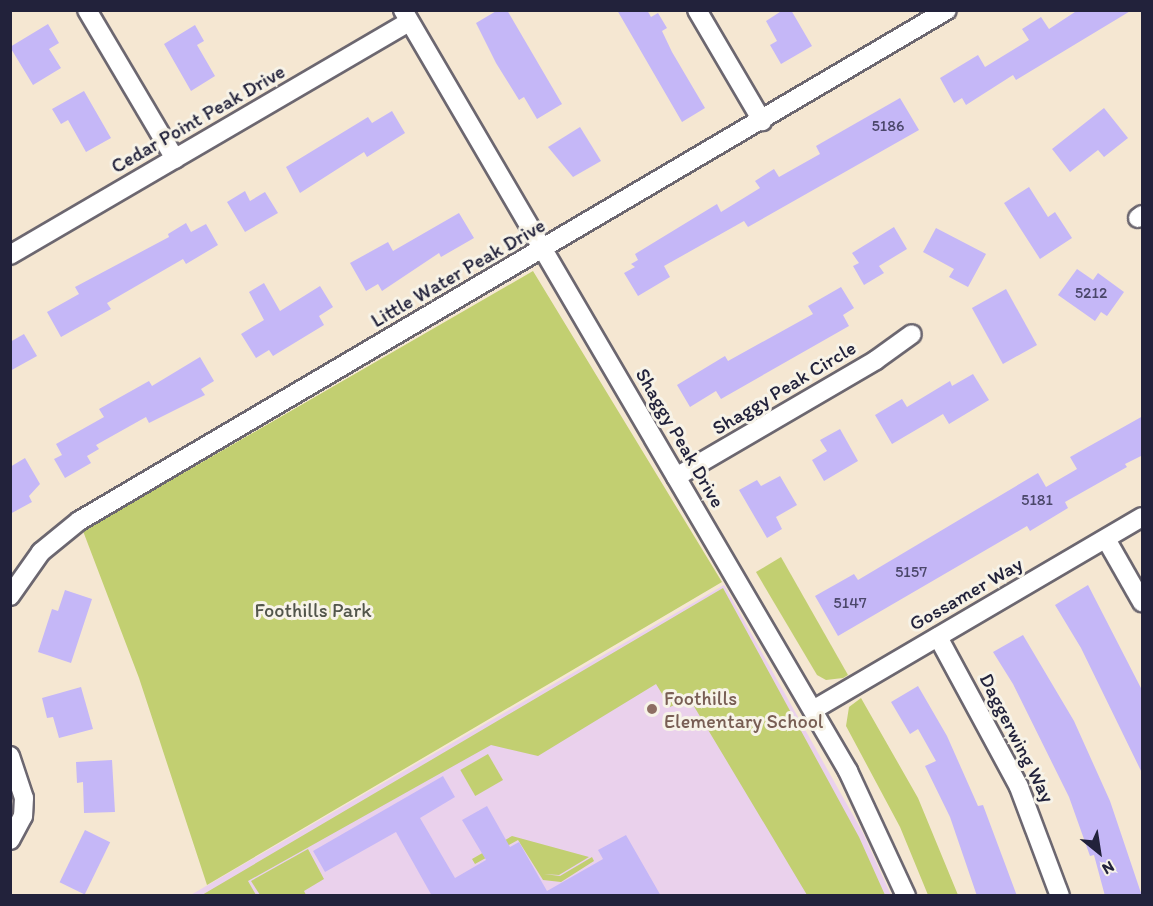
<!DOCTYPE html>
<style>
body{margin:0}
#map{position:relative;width:1153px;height:906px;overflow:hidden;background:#f5e7d2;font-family:Itim,sans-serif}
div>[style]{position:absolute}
.built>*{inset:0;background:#ead1ec}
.green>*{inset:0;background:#c2cf71;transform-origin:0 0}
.building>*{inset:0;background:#c5b7f7;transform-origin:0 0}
.roads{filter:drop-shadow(2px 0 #6c6770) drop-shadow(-2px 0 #6c6770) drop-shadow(0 2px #6c6770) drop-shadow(0 -2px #6c6770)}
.minor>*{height:18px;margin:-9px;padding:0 9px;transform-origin:9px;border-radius:9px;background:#fff}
.dots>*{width:16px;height:16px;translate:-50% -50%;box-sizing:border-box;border:3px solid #f7f3e8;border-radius:50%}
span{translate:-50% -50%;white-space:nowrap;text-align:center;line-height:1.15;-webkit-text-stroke:6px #f7f3e8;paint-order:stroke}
.number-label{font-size:16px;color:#4b476a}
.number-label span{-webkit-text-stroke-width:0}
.street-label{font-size:20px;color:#22223b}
.park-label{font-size:20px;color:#52564b}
.education-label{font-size:20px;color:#785e54}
.left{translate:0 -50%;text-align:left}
.frame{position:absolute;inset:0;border:12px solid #22223b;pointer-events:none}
.north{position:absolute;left:1069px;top:822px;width:60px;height:60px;-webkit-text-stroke:4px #f7f3e8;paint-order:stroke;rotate:150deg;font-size:16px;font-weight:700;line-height:24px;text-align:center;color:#22223b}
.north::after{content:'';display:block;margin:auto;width:21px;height:27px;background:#22223b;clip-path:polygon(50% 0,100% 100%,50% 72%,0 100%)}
</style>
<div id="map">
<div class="built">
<i style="clip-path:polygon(724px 585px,863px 833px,891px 895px,189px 896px)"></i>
</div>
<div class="green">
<i style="clip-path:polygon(533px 271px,722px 582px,207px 885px,139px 678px,83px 531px)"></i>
<i style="clip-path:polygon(781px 557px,848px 675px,843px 678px,826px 680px,817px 675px,756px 572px)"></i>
<i style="clip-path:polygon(723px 588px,859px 837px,885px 895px,807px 895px,689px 698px,670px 707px,656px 684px,538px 756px,491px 745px,248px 881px,256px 895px,202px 895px)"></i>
<i style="clip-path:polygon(861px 698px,918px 798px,958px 895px,928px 895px,900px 827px,846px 726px,849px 707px)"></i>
<i style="left:488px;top:754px;width:30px;height:32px;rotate:60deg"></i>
<i style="clip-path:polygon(512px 836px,589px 857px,559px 875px,544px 874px,560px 876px,592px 857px,594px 861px,561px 882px,543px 880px,518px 840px,475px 864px,472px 859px)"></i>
<i style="clip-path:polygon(308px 849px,324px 879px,304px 891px,306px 895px,260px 895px,251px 881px)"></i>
</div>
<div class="building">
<i style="clip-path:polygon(498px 10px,507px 10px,562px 104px,537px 119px,524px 97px,519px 100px,496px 63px,476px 23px)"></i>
<i style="clip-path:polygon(617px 10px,647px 10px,651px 17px,658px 13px,667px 28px,662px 31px,672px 52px,705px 108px,682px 122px)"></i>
<i style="clip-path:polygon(783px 10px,791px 10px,812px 46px,781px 64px,770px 45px,777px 41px,766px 21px)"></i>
<i style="clip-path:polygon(1078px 10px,1132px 10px,1016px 80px,1013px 75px,966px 105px,962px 98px,954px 103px,940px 78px,978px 55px,985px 67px,1029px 40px,1022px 29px,1041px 17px,1049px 29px)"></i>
<i style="clip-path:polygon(48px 24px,59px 43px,49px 49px,61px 68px,33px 85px,10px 47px)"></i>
<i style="clip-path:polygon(195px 25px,204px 41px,197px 45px,215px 76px,191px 91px,164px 44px)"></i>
<i style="clip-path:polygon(84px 91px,111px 138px,86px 152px,68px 120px,61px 124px,52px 109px)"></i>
<i style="clip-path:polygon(900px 98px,919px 130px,748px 227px,744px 221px,664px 266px,670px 277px,638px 296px,624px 273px,635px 267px,631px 264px,638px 260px,635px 254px,717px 204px,721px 212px,760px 188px,755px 181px,774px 169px,779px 177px,820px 154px,816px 146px)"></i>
<i style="clip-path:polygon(1104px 108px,1128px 138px,1104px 157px,1098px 150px,1070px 172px,1052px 149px)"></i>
<i style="clip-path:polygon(392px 111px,405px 133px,367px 157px,364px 152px,300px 193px,286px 167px,368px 117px,372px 123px)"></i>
<i style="clip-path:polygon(580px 127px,601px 161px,573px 177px,548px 147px)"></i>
<i style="clip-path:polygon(1029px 187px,1048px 217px,1055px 212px,1072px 238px,1040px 259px,1004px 203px)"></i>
<i style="clip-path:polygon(245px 191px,250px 201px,265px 192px,278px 213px,245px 232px,227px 202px)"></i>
<i style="clip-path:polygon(459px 213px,474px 238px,441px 257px,439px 253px,382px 291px,378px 284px,366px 291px,350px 263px,388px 242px,393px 251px)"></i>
<i style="clip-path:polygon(186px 223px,191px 232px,206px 224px,218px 245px,186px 264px,183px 259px,107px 303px,111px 309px,61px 337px,47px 312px,79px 294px,75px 287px,169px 237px,168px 234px)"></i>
<i style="clip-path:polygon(894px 227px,907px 249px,879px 266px,884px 273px,864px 285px,853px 266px,859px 263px,852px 253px)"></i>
<i style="clip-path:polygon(936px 228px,986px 254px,968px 287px,949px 277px,954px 269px,923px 252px)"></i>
<i style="clip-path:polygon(1077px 269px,1093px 280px,1098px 273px,1124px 292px,1107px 316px,1101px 312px,1095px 321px,1058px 295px)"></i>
<i style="clip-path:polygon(264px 283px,280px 311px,320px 286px,333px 307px,319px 316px,324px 325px,273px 356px,269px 350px,256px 358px,241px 334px,264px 320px,249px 292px)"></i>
<i style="clip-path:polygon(841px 287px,854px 308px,843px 315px,849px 326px,721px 399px,716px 391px,690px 407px,677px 385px,725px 356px,728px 361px,813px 314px,808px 306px)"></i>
<i style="left:1006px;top:289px;width:64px;height:39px;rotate:61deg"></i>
<i style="clip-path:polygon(24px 334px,37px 356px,10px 371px,10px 342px)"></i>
<i style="clip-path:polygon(200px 357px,214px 381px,201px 389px,205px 395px,149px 423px,146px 417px,96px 445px,99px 449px,87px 456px,91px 463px,65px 478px,54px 459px,62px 455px,56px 444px,104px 417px,99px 409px,149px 381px,152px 386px)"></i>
<i style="clip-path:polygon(973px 374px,989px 400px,949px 424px,943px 414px,892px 444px,875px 415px,902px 399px,907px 407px,950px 381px,952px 386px)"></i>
<i style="clip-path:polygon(1143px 416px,1143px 455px,1125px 464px,1127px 467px,1065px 502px,1068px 508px,1030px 531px,1027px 526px,838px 636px,815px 596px,854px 574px,858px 580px,1038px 473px,1046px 487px,1077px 469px,1070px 457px)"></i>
<i style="clip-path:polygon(840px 429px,858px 461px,824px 481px,812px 460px,827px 451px,820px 440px)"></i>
<i style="clip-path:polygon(25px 458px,40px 484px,29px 496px,32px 502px,10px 514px,10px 467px)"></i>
<i style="clip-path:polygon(780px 476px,797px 505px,776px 517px,782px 529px,767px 538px,739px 490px,757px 480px,761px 486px)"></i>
<i style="clip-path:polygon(1088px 585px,1143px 692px,1143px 775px,1081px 648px,1055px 605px)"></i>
<i style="clip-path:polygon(65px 590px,92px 599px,71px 663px,38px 652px,52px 609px,58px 611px)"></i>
<i style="clip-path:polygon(1023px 635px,1074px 721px,1110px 801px,1142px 896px,1105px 896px,1094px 855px,1090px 856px,1069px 797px,1013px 684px,993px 652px)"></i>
<i style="clip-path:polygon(918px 686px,947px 736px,978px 806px,983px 805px,1017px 896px,977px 896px,950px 817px,925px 766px,936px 761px,918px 729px,910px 734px,891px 702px)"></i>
<i style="clip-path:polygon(81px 687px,93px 729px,59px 738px,53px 717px,47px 718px,42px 698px)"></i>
<i style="clip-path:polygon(112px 760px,115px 812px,84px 813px,83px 782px,77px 783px,76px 762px)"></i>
<i style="clip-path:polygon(443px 776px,455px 797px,420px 818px,455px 878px,486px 860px,462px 820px,487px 806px,510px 847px,519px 842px,547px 891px,603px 859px,598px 850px,626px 835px,661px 896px,432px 896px,396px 832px,325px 872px,313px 851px)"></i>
<i style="left:85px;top:830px;width:28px;height:58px;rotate:26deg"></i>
</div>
<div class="roads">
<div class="minor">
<i style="left:87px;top:10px;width:173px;rotate:59.4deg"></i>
<i style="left:403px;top:10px;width:882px;rotate:59.68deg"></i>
<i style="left:848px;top:771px;width:138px;rotate:65.1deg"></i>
<i style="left:697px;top:10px;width:129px;rotate:59.6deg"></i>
<i style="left:1138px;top:218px;width:5px;rotate:-37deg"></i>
<i style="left:10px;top:255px;width:462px;rotate:-30.3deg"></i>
<i style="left:676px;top:477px;width:232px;rotate:-30.3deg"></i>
<i style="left:876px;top:360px;width:44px;rotate:-35.8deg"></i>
<i style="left:1106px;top:539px;width:73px;rotate:60.3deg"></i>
<i style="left:10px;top:596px;width:54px;rotate:-54.8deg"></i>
<i style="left:41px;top:552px;width:49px;rotate:-39.2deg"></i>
<i style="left:79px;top:521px;width:1007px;rotate:-30.49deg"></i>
<i style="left:938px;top:637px;width:170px;rotate:61.6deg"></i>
<i style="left:1019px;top:787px;width:116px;rotate:69.4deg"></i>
<i style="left:813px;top:710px;width:381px;rotate:-30.4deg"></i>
<i style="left:10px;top:756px;width:44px;rotate:71.6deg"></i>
<i style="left:24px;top:798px;width:18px;rotate:93deg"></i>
<i style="left:23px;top:816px;width:27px;rotate:118deg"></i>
</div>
</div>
<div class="dots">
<i style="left:652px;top:709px;background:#8d6e63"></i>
</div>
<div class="number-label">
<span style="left:888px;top:126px">5186</span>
<span style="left:1091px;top:293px">5212</span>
<span style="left:1037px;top:500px">5181</span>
<span style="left:911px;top:572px">5157</span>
<span style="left:850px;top:603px">5147</span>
</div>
<div class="street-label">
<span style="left:198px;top:119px;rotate:-30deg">Cedar Point Peak Drive</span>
<span style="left:458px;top:273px;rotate:-30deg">Little Water Peak Drive</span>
<span style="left:784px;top:388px;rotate:-31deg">Shaggy Peak Circle</span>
<span style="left:680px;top:438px;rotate:60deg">Shaggy Peak Drive</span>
<span style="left:966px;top:594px;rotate:-30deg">Gossamer Way</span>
<span style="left:1017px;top:738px;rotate:63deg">Daggerwing Way</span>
</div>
<div class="park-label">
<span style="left:313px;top:610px">Foothills Park</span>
</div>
<div class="education-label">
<span class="left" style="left:664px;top:710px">Foothills<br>Elementary School</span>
</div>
<div class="frame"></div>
<div class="north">N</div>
</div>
